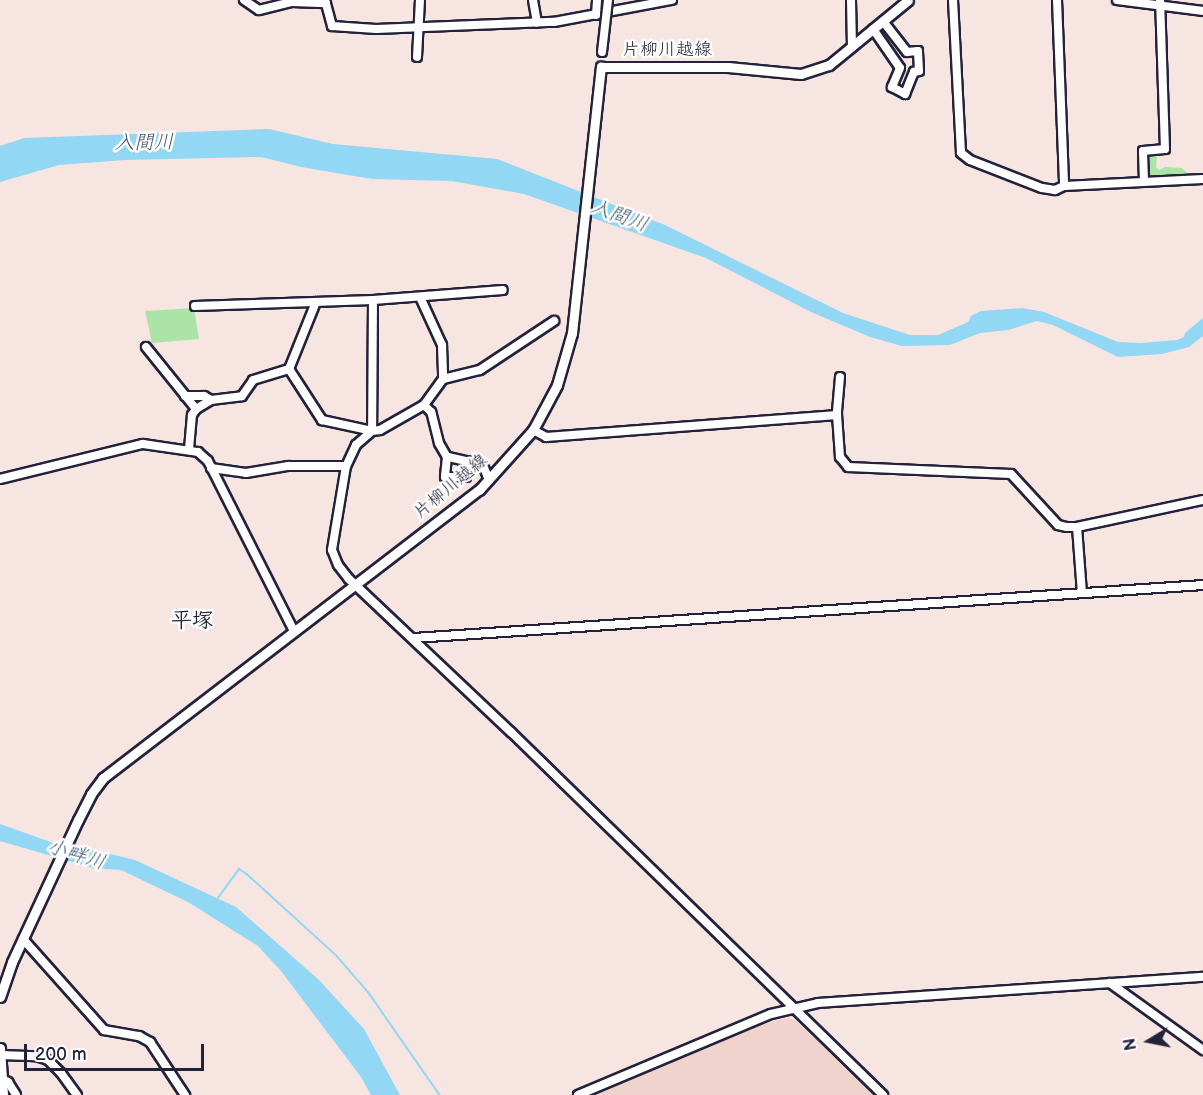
<!DOCTYPE html>
<meta charset="utf-8">
<style>
body{margin:0}
#map{position:relative;width:1203px;height:1095px;overflow:hidden;background:#f7e5e2;font-family:"Balsamiq Sans","Klee One",sans-serif}
div>[style]{position:absolute}
.built>*{inset:0;background:#f1d3ce}
.green>*{inset:0;background:#ace4a7}
.water>*{inset:0;background:#92d7f4}
.stream>*{height:1.5px;margin:-0.75px;padding:0 0.75px;transform-origin:0.75px;border-radius:0.75px;background:#92d7f4}
.roads{filter:drop-shadow(2px 0 #22223b) drop-shadow(-2px 0 #22223b) drop-shadow(0 2px #22223b) drop-shadow(0 -2px #22223b)}
.minor>*{height:8px;margin:-4px;padding:0 4px;transform-origin:4px;border-radius:4px;background:#fff}
.major>*{height:9px;margin:-4.5px;padding:0 4.5px;transform-origin:4.5px;border-radius:4.5px;background:#fff}
.bridges{filter:drop-shadow(2px 0 #22223b) drop-shadow(-2px 0 #22223b) drop-shadow(0 2px #22223b) drop-shadow(0 -2px #22223b)}
.minor-bridge>*{height:8px;margin:-4px;padding:0 4px;transform-origin:4px;border-radius:4px;background:#fff}
span{translate:-50% -50%;white-space:nowrap;text-align:center;line-height:1.15;-webkit-text-stroke:5px #fff;paint-order:stroke}
.street-label{font-size:18px;color:#22223b}
.water-label{font-size:20px;color:#445872;font-style:italic}
.quarter-label{font-size:21px;color:#22223b;font-weight:700}
.north{position:absolute;left:1119px;top:1011px;width:60px;height:60px;-webkit-text-stroke:4px #fff;paint-order:stroke;rotate:260deg;font-size:16px;font-weight:700;line-height:24px;text-align:center;color:#22223b}
.north::after{content:'';display:block;margin:auto;width:21px;height:27px;background:#22223b;clip-path:polygon(50% 0,100% 100%,50% 72%,0 100%)}
.scale{position:absolute;left:24px;top:1044px;width:180px;height:27px;box-sizing:border-box;border:3px solid #22223b;border-top:0;padding-left:8px;font-size:18px;line-height:21px;white-space:nowrap;color:#22223b;-webkit-text-stroke:4px #fff;paint-order:stroke}
</style>
<div id="map">
<div class="built">
<i style="clip-path:polygon(787px 1018px,795px 1020px,875px 1095px,596px 1095px,754px 1027px)"></i>
</div>
<div class="green">
<i style="clip-path:polygon(1152px 153px,1157px 157px,1156px 167px,1159px 170px,1165px 167px,1182px 168px,1188px 174px,1186px 177px,1148px 178px,1145px 154px)"></i>
<i style="clip-path:polygon(194px 308px,199px 339px,152px 343px,145px 311px)"></i>
</div>
<div class="water">
<i style="clip-path:polygon(269px 129px,333px 144px,497px 159px,665px 225px,843px 313px,910px 335px,938px 335px,968px 322px,971px 316px,981px 311px,1022px 308px,1044px 312px,1118px 342px,1140px 343px,1177px 340px,1184px 337px,1185px 333px,1203px 318px,1203px 336px,1189px 347px,1162px 354px,1118px 357px,1053px 325px,1037px 321px,1008px 330px,980px 333px,950px 345px,902px 346px,870px 337px,811px 312px,706px 258px,524px 194px,452px 181px,372px 179px,301px 167px,261px 157px,125px 160px,59px 165px,0 182px,0 146px,24px 138px)"></i>
<i style="clip-path:polygon(0 824px,59px 845px,98px 851px,135px 860px,236px 907px,319px 980px,364px 1029px,400px 1095px,371px 1095px,361px 1077px,281px 971px,258px 946px,188px 902px,121px 870px,93px 868px,0 841px)"></i>
</div>
<div class="stream">
<i style="left:218px;top:898px;width:36px;rotate:-54deg"></i>
<i style="left:239px;top:869px;width:9px;rotate:32deg"></i>
<i style="left:247px;top:874px;width:122px;rotate:42.3deg"></i>
<i style="left:337px;top:956px;width:49px;rotate:49.1deg"></i>
<i style="left:369px;top:993px;width:124px;rotate:55.2deg"></i>
</div>
<div class="roads">
<div class="minor">
<i style="left:244px;top:0;width:18px;rotate:34deg"></i>
<i style="left:259px;top:10px;width:34px;rotate:-14deg"></i>
<i style="left:292px;top:2px;width:34px;rotate:2deg"></i>
<i style="left:325px;top:0;width:27px;rotate:75deg"></i>
<i style="left:332px;top:26px;width:44px;rotate:3.9deg"></i>
<i style="left:376px;top:29px;width:178px;rotate:-2.3deg"></i>
<i style="left:554px;top:22px;width:120px;rotate:-10.6deg"></i>
<i style="left:533px;top:0;width:23px;rotate:80deg"></i>
<i style="left:851px;top:0;width:47px;rotate:88.8deg"></i>
<i style="left:953px;top:0;width:153px;rotate:87deg"></i>
<i style="left:961px;top:153px;width:11px;rotate:38deg"></i>
<i style="left:970px;top:160px;width:77px;rotate:21.3deg"></i>
<i style="left:1042px;top:188px;width:13px;rotate:9deg"></i>
<i style="left:1055px;top:190px;width:10px;rotate:-24deg"></i>
<i style="left:1057px;top:0;width:186px;rotate:87.8deg"></i>
<i style="left:1064px;top:186px;width:139px;rotate:-2.9deg"></i>
<i style="left:1117px;top:0;width:87px;rotate:7.3deg"></i>
<i style="left:596px;top:15px;width:15px;rotate:-86deg"></i>
<i style="left:873px;top:29px;width:47px;rotate:55.3deg"></i>
<i style="left:900px;top:68px;width:21px;rotate:113deg"></i>
<i style="left:892px;top:87px;width:15px;rotate:28deg"></i>
<i style="left:905px;top:94px;width:24px;rotate:-68deg"></i>
<i style="left:914px;top:72px;width:5px;rotate:-11deg"></i>
<i style="left:919px;top:71px;width:20px;rotate:-93deg"></i>
<i style="left:918px;top:51px;width:11px;rotate:175deg"></i>
<i style="left:907px;top:52px;width:39px;rotate:-128deg"></i>
<i style="left:417px;top:57px;width:57px;rotate:-87deg"></i>
<i style="left:1144px;top:181px;width:30px;rotate:-92deg"></i>
<i style="left:1143px;top:151px;width:22px;rotate:-5deg"></i>
<i style="left:1165px;top:149px;width:149px;rotate:-91.9deg"></i>
<i style="left:420px;top:297px;width:53px;rotate:65.4deg"></i>
<i style="left:442px;top:345px;width:34px;rotate:88deg"></i>
<i style="left:373px;top:300px;width:131px;rotate:90.4deg"></i>
<i style="left:372px;top:431px;width:21px;rotate:139deg"></i>
<i style="left:356px;top:445px;width:23px;rotate:115deg"></i>
<i style="left:346px;top:466px;width:85px;rotate:99.5deg"></i>
<i style="left:332px;top:550px;width:16px;rotate:68deg"></i>
<i style="left:338px;top:565px;width:18px;rotate:52deg"></i>
<i style="left:349px;top:579px;width:223px;rotate:43.4deg"></i>
<i style="left:511px;top:732px;width:520px;rotate:44.3deg"></i>
<i style="left:316px;top:302px;width:72px;rotate:111.9deg"></i>
<i style="left:289px;top:369px;width:61px;rotate:57.1deg"></i>
<i style="left:322px;top:420px;width:51px;rotate:12.4deg"></i>
<i style="left:372px;top:431px;width:8px;rotate:-7deg"></i>
<i style="left:380px;top:430px;width:51px;rotate:-29.6deg"></i>
<i style="left:195px;top:306px;width:178px;rotate:-1.9deg"></i>
<i style="left:373px;top:300px;width:130px;rotate:-4.4deg"></i>
<i style="left:146px;top:347px;width:80px;rotate:51.1deg"></i>
<i style="left:840px;top:377px;width:38px;rotate:95deg"></i>
<i style="left:837px;top:415px;width:42px;rotate:85.9deg"></i>
<i style="left:840px;top:457px;width:13px;rotate:51deg"></i>
<i style="left:848px;top:467px;width:163px;rotate:2.5deg"></i>
<i style="left:1011px;top:474px;width:69px;rotate:47.3deg"></i>
<i style="left:1058px;top:525px;width:9px;rotate:13deg"></i>
<i style="left:1067px;top:527px;width:10px"></i>
<i style="left:1077px;top:527px;width:129px;rotate:-12.1deg"></i>
<i style="left:185px;top:396px;width:19px"></i>
<i style="left:204px;top:396px;width:8px;rotate:30deg"></i>
<i style="left:533px;top:430px;width:15px;rotate:28deg"></i>
<i style="left:546px;top:437px;width:292px;rotate:-4.3deg"></i>
<i style="left:189px;top:449px;width:34px;rotate:-85deg"></i>
<i style="left:192px;top:415px;width:7px;rotate:-56deg"></i>
<i style="left:196px;top:409px;width:17px;rotate:-31deg"></i>
<i style="left:211px;top:400px;width:31px;rotate:-7deg"></i>
<i style="left:242px;top:396px;width:19px;rotate:-55deg"></i>
<i style="left:253px;top:380px;width:38px;rotate:-17deg"></i>
<i style="left:447px;top:457px;width:20px;rotate:96deg"></i>
<i style="left:445px;top:477px;width:21px"></i>
<i style="left:466px;top:477px;width:16px;rotate:-86deg"></i>
<i style="left:211px;top:468px;width:35px;rotate:8deg"></i>
<i style="left:246px;top:473px;width:43px;rotate:-9.5deg"></i>
<i style="left:288px;top:466px;width:58px"></i>
<i style="left:0;top:479px;width:147px;rotate:-13.8deg"></i>
<i style="left:143px;top:444px;width:56px;rotate:8.3deg"></i>
<i style="left:198px;top:452px;width:13px;rotate:42deg"></i>
<i style="left:208px;top:461px;width:191px;rotate:63.2deg"></i>
<i style="left:489px;top:480px;width:16px;rotate:-112deg"></i>
<i style="left:483px;top:465px;width:37px;rotate:-167deg"></i>
<i style="left:447px;top:457px;width:16px;rotate:-120deg"></i>
<i style="left:439px;top:443px;width:32px;rotate:-104deg"></i>
<i style="left:431px;top:412px;width:10px;rotate:-135deg"></i>
<i style="left:424px;top:405px;width:32px;rotate:-54deg"></i>
<i style="left:443px;top:379px;width:38px;rotate:-14deg"></i>
<i style="left:480px;top:370px;width:89px;rotate:-33.5deg"></i>
<i style="left:1077px;top:527px;width:66px;rotate:85.7deg"></i>
<i style="left:414px;top:638px;width:791px;rotate:-3.84deg"></i>
<i style="left:23px;top:939px;width:122px;rotate:48.3deg"></i>
<i style="left:104px;top:1030px;width:36px;rotate:10deg"></i>
<i style="left:139px;top:1036px;width:13px;rotate:29deg"></i>
<i style="left:150px;top:1042px;width:64px;rotate:56.6deg"></i>
<i style="left:1110px;top:983px;width:115px;rotate:35.8deg"></i>
<i style="left:0;top:1055px;width:36px;rotate:2deg"></i>
<i style="left:36px;top:1056px;width:13px;rotate:18deg"></i>
<i style="left:48px;top:1060px;width:18px;rotate:45deg"></i>
<i style="left:61px;top:1073px;width:27px;rotate:54deg"></i>
<i style="left:2px;top:1079px;width:7px;rotate:27deg"></i>
<i style="left:8px;top:1082px;width:15px;rotate:58deg"></i>
<i style="left:578px;top:1095px;width:209px;rotate:-22.8deg"></i>
<i style="left:771px;top:1014px;width:48px;rotate:-13.2deg"></i>
<i style="left:818px;top:1003px;width:386px;rotate:-3.9deg"></i>
</div>
<div class="major">
<i style="left:0;top:997px;width:37px;rotate:-71deg"></i>
<i style="left:12px;top:962px;width:157px;rotate:-65.1deg"></i>
<i style="left:78px;top:820px;width:29px;rotate:-63deg"></i>
<i style="left:91px;top:794px;width:20px;rotate:-53deg"></i>
<i style="left:103px;top:778px;width:474px;rotate:-37.5deg"></i>
<i style="left:479px;top:490px;width:81px;rotate:-48deg"></i>
<i style="left:533px;top:430px;width:51px;rotate:-61.9deg"></i>
<i style="left:557px;top:385px;width:54px;rotate:-73.9deg"></i>
<i style="left:572px;top:333px;width:268px;rotate:-83.8deg"></i>
<i style="left:601px;top:67px;width:127px"></i>
<i style="left:728px;top:67px;width:73px;rotate:5.5deg"></i>
<i style="left:801px;top:74px;width:29px;rotate:-18deg"></i>
<i style="left:829px;top:65px;width:102px;rotate:-39.4deg"></i>
<i style="left:0;top:1048px;width:47px;rotate:86.3deg"></i>
</div>
</div>
<div class="bridges">
<div class="minor-bridge">
<i style="left:602px;top:52px;width:52px;rotate:-83.4deg"></i>
</div>
</div>
<div class="street-label">
<span style="left:667px;top:50px">片柳川越線</span>
<span style="left:451px;top:487px;rotate:-40deg">片柳川越線</span>
</div>
<div class="water-label">
<span style="left:144px;top:143px;rotate:-1deg">入間川</span>
<span style="left:619px;top:216px;rotate:20deg">入間川</span>
<span style="left:76px;top:855px;rotate:17deg">小畔川</span>
</div>
<div class="quarter-label">
<span style="left:192px;top:621px">平塚</span>
</div>
<div class="north">N</div>
<div class="scale">200 m</div>
</div>
